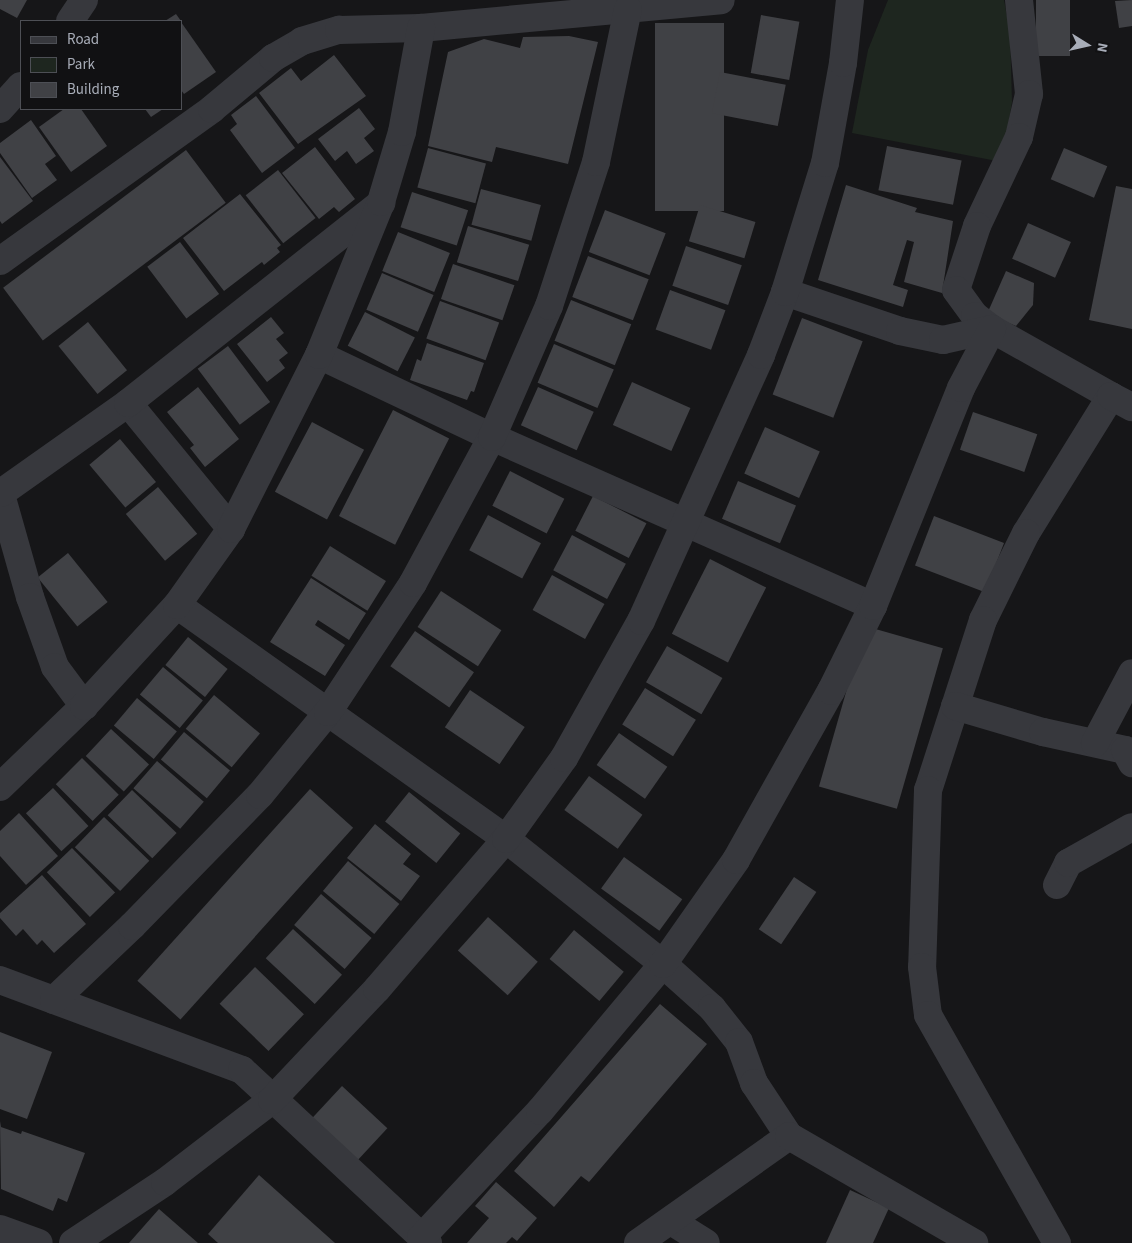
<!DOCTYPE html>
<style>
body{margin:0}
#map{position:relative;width:1132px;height:1243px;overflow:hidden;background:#161618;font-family:"Source Sans 3",sans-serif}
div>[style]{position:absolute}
.green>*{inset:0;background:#1e261f}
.building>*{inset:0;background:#404145;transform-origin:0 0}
.minor>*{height:28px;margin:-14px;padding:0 14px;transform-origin:14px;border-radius:14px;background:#37383d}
span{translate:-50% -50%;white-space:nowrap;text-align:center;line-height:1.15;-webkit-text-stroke:4px #111113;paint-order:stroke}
.legend{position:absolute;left:20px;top:20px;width:162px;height:90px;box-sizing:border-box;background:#111113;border:1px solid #4d4f55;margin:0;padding:6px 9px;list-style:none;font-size:15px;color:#a8adb8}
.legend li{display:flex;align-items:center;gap:10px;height:25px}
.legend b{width:25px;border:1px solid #4d4f55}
.north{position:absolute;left:1062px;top:20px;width:50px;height:50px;-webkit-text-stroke:4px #111113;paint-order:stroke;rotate:100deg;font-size:14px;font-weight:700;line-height:20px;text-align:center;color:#a8adb8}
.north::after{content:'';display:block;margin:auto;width:18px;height:22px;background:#a8adb8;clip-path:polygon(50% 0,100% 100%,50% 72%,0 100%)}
</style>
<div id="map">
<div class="green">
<i style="clip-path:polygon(888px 0,1004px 0,1010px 32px,1012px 102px,1002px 162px,852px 133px,868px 50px)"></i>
</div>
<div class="building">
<i style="clip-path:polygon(0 0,27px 0,17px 18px,0 9px)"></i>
<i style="left:1036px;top:0;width:34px;height:56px"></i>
<i style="clip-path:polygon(1132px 0,1132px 26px,1119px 28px,1115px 1px)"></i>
<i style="clip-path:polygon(176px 14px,181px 21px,165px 21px)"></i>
<i style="left:761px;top:15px;width:39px;height:59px;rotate:10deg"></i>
<i style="clip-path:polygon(181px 22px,216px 72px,184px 94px,181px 90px)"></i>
<i style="left:655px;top:23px;width:69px;height:188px"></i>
<i style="clip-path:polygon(569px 36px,598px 42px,568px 164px,496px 147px,492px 162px,428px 146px,448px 52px,484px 39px,520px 48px,523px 37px)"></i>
<i style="clip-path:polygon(334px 55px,366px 96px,298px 144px,259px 93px,291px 68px,301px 81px)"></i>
<i style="left:720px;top:72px;width:67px;height:42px;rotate:11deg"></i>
<i style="clip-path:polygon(256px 96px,295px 148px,262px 173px,230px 130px,237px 124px,231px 115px)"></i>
<i style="clip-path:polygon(359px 108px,375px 129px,364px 138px,374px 151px,356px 164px,347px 151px,335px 161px,318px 139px)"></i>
<i style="clip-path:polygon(64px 109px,81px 109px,107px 146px,71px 172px,39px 127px)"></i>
<i style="clip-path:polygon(145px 109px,163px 109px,151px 117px)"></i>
<i style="clip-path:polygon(31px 120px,56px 156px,45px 164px,57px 180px,32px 198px,0 153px,0 143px)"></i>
<i style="left:887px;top:146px;width:76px;height:45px;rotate:11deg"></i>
<i style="clip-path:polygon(315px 147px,355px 199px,339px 212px,334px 207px,319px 219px,282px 173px)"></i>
<i style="left:428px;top:148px;width:60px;height:41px;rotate:15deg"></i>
<i style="left:1064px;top:148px;width:47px;height:34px;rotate:23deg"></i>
<i style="left:186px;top:150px;width:66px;height:229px;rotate:53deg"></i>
<i style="clip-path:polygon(0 157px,33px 201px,2px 224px,0 221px)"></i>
<i style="left:278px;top:170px;width:61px;height:41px;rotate:52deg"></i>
<i style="clip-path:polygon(846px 185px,917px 208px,915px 212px,953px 221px,942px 293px,904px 282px,914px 242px,907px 240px,893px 285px,908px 290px,903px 307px,818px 280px)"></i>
<i style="clip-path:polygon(1116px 186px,1132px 189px,1132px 329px,1089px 320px)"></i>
<i style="left:481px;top:189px;width:62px;height:37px;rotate:15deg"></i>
<i style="left:412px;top:192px;width:59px;height:37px;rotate:18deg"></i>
<i style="clip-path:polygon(240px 194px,281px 245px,277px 248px,280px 252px,264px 265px,262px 262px,224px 291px,183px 238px)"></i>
<i style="left:700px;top:205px;width:58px;height:38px;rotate:17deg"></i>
<i style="left:605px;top:210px;width:65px;height:45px;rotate:21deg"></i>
<i style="left:1028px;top:223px;width:47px;height:39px;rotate:24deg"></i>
<i style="left:468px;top:226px;width:64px;height:38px;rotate:17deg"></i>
<i style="left:398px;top:232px;width:56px;height:42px;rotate:22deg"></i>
<i style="left:180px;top:242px;width:65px;height:41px;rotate:53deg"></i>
<i style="left:686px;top:246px;width:59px;height:42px;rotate:19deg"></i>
<i style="left:588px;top:256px;width:65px;height:44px;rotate:21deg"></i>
<i style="left:453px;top:264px;width:65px;height:37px;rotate:19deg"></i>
<i style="clip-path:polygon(1006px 271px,1034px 283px,1033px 305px,1016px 326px,987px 314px)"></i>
<i style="left:382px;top:273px;width:56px;height:40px;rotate:23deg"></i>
<i style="left:670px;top:290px;width:59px;height:42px;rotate:20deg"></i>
<i style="left:571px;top:300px;width:65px;height:44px;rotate:22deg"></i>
<i style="left:440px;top:301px;width:63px;height:40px;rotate:20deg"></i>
<i style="left:365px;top:312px;width:56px;height:38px;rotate:27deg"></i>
<i style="clip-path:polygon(271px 317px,284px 333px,276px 339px,288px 353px,279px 360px,285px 368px,267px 382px,237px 344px)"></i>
<i style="left:802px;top:318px;width:65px;height:82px;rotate:21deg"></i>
<i style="left:88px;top:322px;width:62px;height:38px;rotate:51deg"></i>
<i style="clip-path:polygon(427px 343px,484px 363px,474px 392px,471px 391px,467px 400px,410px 380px,417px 359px,421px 361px)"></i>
<i style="left:554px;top:344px;width:65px;height:42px;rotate:23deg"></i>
<i style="left:228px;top:346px;width:70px;height:38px;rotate:53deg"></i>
<i style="left:632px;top:382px;width:64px;height:47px;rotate:24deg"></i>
<i style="clip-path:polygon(198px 387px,239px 439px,205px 467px,190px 448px,194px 445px,167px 412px)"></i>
<i style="left:538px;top:387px;width:61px;height:42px;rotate:24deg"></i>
<i style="left:393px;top:410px;width:63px;height:119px;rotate:27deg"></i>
<i style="left:973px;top:412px;width:68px;height:40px;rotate:19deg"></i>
<i style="left:312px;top:422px;width:59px;height:79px;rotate:28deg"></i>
<i style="left:765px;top:427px;width:60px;height:51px;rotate:24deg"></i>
<i style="left:120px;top:439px;width:56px;height:40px;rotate:50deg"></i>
<i style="left:510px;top:471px;width:61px;height:39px;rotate:27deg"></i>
<i style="left:738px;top:481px;width:63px;height:41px;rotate:23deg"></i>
<i style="left:158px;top:487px;width:61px;height:42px;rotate:50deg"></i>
<i style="left:593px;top:496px;width:60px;height:39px;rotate:27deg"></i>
<i style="left:488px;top:515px;width:60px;height:40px;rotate:28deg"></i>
<i style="left:934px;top:516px;width:75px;height:53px;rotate:21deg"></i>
<i style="left:572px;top:535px;width:61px;height:40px;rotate:28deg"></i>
<i style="left:330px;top:546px;width:66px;height:35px;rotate:32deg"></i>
<i style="left:68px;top:553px;width:63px;height:39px;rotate:51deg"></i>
<i style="left:710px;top:559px;width:63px;height:84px;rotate:27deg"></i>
<i style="left:552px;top:575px;width:60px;height:40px;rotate:29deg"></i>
<i style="clip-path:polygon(311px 578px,366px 613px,349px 640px,318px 620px,315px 625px,345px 645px,325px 676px,270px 642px)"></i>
<i style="left:441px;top:591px;width:72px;height:43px;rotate:33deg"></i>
<i style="left:865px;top:626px;width:81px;height:167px;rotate:16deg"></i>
<i style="left:415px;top:631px;width:72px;height:43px;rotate:35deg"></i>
<i style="left:188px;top:637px;width:51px;height:36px;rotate:39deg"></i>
<i style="left:667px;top:646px;width:64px;height:42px;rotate:30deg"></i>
<i style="left:163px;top:667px;width:52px;height:36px;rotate:40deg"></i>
<i style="left:645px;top:688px;width:60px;height:43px;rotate:32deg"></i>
<i style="left:470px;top:690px;width:66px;height:45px;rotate:34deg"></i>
<i style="left:214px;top:695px;width:60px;height:44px;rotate:40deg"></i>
<i style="left:137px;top:698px;width:52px;height:36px;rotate:40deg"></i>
<i style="left:111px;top:729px;width:52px;height:37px;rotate:43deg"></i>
<i style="left:184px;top:732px;width:60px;height:36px;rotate:40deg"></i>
<i style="left:619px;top:733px;width:59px;height:39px;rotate:35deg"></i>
<i style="left:82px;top:758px;width:52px;height:37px;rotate:45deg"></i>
<i style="left:157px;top:761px;width:62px;height:36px;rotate:41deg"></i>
<i style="left:589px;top:776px;width:66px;height:42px;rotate:36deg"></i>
<i style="left:53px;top:788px;width:52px;height:37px;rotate:47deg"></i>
<i style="left:310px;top:789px;width:58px;height:258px;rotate:42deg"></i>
<i style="left:132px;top:790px;width:62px;height:35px;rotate:44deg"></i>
<i style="left:409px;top:792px;width:66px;height:38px;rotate:39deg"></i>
<i style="clip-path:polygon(19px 813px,58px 856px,26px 885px,0 856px,0 831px)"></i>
<i style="left:104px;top:817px;width:63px;height:42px;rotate:44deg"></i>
<i style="clip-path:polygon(375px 824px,411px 854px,403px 864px,420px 876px,401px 901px,347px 858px)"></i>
<i style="left:72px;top:848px;width:62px;height:35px;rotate:46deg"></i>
<i style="left:624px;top:857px;width:72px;height:39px;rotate:36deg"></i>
<i style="left:348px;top:861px;width:67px;height:39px;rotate:40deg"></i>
<i style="clip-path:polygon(42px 875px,86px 924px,54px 953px,42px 940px,37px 945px,23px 929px,16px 936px,0 918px,0 913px)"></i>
<i style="left:794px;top:877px;width:27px;height:63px;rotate:34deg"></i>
<i style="left:321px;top:894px;width:67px;height:41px;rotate:41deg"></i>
<i style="left:488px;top:917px;width:67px;height:45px;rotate:42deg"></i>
<i style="left:293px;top:929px;width:67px;height:40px;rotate:43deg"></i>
<i style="left:574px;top:930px;width:65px;height:38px;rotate:40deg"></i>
<i style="left:255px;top:967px;width:68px;height:51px;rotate:44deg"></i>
<i style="clip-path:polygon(660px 1004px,707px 1044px,589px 1182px,581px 1176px,554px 1207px,514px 1171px)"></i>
<i style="clip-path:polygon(0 1032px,52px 1052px,27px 1119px,0 1109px)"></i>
<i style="left:342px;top:1086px;width:62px;height:46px;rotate:43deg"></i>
<i style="clip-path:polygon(0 1121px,1px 1127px,21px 1134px,22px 1131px,85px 1153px,67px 1202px,58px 1198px,53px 1211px,1px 1189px)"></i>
<i style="clip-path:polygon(259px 1175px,335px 1243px,218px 1243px,208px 1234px)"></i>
<i style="clip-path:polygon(496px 1182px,537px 1218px,517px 1241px,512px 1237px,506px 1243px,467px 1243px,489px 1218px,475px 1206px)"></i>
<i style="clip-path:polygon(850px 1190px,889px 1208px,873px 1243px,826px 1243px)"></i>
<i style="clip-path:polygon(159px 1209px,198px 1243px,129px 1243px)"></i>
</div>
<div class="minor">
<i style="left:1019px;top:0;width:95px;rotate:83.9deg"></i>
<i style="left:1029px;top:94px;width:44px;rotate:103.1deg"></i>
<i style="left:1019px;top:137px;width:98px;rotate:115.3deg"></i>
<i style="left:977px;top:226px;width:67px;rotate:108.2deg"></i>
<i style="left:956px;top:290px;width:32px;rotate:54deg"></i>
<i style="left:975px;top:316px;width:21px;rotate:37deg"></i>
<i style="left:992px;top:329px;width:137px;rotate:29.4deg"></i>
<i style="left:1111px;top:396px;width:161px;rotate:121.8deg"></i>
<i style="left:1026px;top:533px;width:97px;rotate:116.3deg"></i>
<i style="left:983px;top:620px;width:179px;rotate:107.9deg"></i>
<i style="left:928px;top:790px;width:177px;rotate:91.9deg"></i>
<i style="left:922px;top:967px;width:48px;rotate:82.9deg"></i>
<i style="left:928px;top:1015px;width:262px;rotate:60.5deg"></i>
<i style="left:70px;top:21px;width:25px;rotate:-56deg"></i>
<i style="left:0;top:109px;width:31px;rotate:-48deg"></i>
<i style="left:0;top:261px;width:261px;rotate:-35.6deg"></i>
<i style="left:212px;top:109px;width:80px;rotate:-39.9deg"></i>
<i style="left:273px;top:58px;width:34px;rotate:-30deg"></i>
<i style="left:302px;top:41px;width:39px;rotate:-17deg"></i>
<i style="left:339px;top:30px;width:82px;rotate:-1.4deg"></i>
<i style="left:421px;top:28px;width:301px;rotate:-5.3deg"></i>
<i style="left:785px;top:292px;width:121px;rotate:18.7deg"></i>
<i style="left:900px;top:331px;width:44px;rotate:11.8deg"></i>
<i style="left:943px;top:340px;width:50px;rotate:-12.7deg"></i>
<i style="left:319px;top:355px;width:191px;rotate:25.4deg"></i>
<i style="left:492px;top:437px;width:417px;rotate:23.9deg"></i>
<i style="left:1111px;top:396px;width:24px;rotate:28deg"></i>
<i style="left:128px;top:403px;width:163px;rotate:50.7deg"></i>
<i style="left:0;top:491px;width:110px;rotate:74.2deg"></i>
<i style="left:30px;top:597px;width:74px;rotate:70.3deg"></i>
<i style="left:55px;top:667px;width:49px;rotate:53.4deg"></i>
<i style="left:1px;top:493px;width:156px;rotate:-35.3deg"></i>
<i style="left:128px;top:403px;width:323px;rotate:-38.3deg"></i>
<i style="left:177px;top:605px;width:404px;rotate:35.4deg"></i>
<i style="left:506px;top:839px;width:201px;rotate:38.5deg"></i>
<i style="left:663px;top:964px;width:66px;rotate:41.9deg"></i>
<i style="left:712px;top:1008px;width:43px;rotate:51.5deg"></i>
<i style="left:739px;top:1042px;width:44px;rotate:69.9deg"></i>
<i style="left:754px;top:1083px;width:64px;rotate:56.6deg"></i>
<i style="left:955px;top:706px;width:92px;rotate:16.5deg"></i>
<i style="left:1043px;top:732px;width:84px;rotate:12.4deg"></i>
<i style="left:1125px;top:750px;width:15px;rotate:62deg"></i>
<i style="left:1095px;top:743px;width:79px;rotate:-62.1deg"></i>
<i style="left:0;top:787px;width:117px;rotate:-44deg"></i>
<i style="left:84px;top:706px;width:137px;rotate:-47.4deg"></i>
<i style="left:177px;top:605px;width:93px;rotate:-54.6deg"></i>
<i style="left:231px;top:529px;width:195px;rotate:-63.2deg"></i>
<i style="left:319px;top:355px;width:165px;rotate:-67.9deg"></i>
<i style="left:381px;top:202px;width:73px;rotate:-73.3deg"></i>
<i style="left:402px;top:132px;width:106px;rotate:-79.6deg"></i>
<i style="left:1057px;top:885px;width:25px;rotate:-63deg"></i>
<i style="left:1068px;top:863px;width:73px;rotate:-29.4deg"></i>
<i style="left:0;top:980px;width:258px;rotate:20.4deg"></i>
<i style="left:242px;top:1070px;width:254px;rotate:42.9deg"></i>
<i style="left:54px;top:1000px;width:108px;rotate:-43.5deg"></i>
<i style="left:132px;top:926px;width:183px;rotate:-45.7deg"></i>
<i style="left:260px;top:795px;width:107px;rotate:-50.7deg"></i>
<i style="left:328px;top:712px;width:154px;rotate:-56.6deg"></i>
<i style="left:413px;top:583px;width:166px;rotate:-61.6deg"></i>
<i style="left:492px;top:437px;width:143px;rotate:-66.5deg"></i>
<i style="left:549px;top:306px;width:151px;rotate:-71.9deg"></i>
<i style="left:596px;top:162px;width:156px;rotate:-78.2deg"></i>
<i style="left:671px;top:1221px;width:41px;rotate:32.2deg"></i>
<i style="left:0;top:1229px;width:41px;rotate:19.7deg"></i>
<i style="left:421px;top:1238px;width:174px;rotate:-46.9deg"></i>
<i style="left:540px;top:1111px;width:192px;rotate:-50.1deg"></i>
<i style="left:663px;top:964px;width:127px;rotate:-54.9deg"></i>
<i style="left:736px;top:860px;width:194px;rotate:-60.7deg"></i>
<i style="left:831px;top:691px;width:95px;rotate:-63.7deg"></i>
<i style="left:873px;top:606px;width:235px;rotate:-68deg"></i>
<i style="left:961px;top:388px;width:67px;rotate:-62.3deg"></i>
<i style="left:73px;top:1243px;width:110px;rotate:-33.5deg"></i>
<i style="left:165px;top:1182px;width:135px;rotate:-37.5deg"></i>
<i style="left:272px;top:1100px;width:153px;rotate:-46.6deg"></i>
<i style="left:377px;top:989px;width:198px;rotate:-49.3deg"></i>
<i style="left:506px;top:839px;width:100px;rotate:-54.4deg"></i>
<i style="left:564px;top:758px;width:157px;rotate:-60.7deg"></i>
<i style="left:641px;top:621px;width:292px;rotate:-65.7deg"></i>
<i style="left:761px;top:355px;width:67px;rotate:-69.1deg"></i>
<i style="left:785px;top:292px;width:135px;rotate:-72.8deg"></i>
<i style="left:825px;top:163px;width:102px;rotate:-79.8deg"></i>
<i style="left:843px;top:63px;width:63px;rotate:-83.7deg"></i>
<i style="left:638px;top:1243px;width:185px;rotate:-35.3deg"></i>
<i style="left:789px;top:1136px;width:214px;rotate:30deg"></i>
</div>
<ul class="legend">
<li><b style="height:6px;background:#37383d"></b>Road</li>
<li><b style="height:14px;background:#1e261f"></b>Park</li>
<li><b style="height:14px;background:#404145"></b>Building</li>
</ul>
<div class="north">N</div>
</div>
